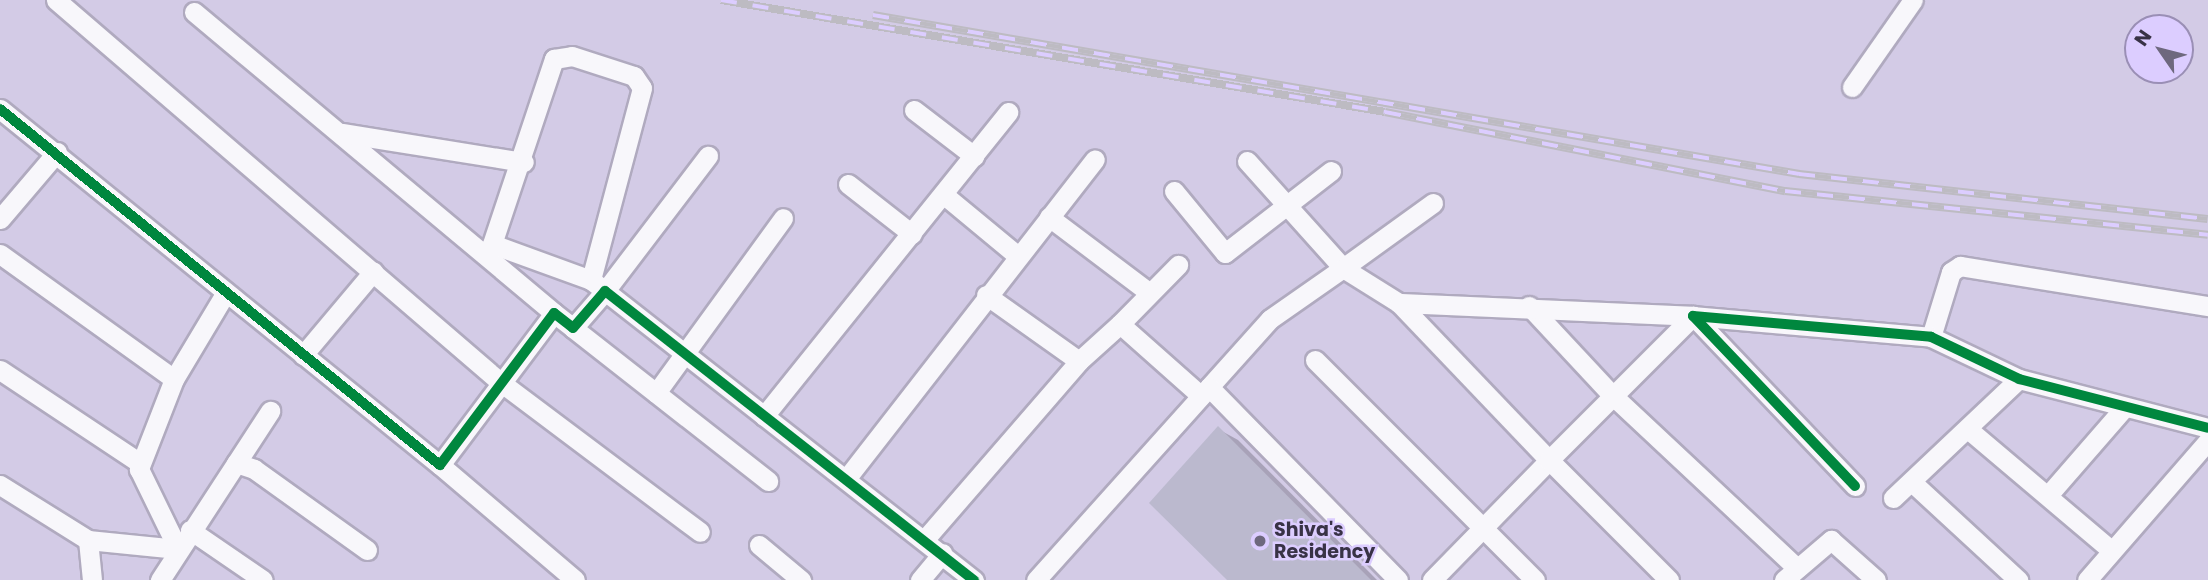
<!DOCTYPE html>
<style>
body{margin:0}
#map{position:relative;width:2208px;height:580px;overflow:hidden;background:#d3cbe6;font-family:Poppins,sans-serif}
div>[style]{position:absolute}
.shadow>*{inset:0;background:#0003}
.building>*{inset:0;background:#bbb9ce}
.roads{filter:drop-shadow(2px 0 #b0aabf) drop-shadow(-2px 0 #b0aabf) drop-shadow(0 2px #b0aabf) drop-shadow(0 -2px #b0aabf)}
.minor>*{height:19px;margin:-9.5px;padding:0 9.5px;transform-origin:9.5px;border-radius:9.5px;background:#f8f7fb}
.rail>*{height:8px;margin-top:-4px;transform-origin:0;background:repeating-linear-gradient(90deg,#dccdff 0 16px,#bdbbc2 0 32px);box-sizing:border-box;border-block:2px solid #bdbbc2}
.cycleway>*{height:10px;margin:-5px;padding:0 5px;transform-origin:5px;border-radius:5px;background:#00873e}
.dots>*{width:19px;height:19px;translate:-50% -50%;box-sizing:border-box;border:4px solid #dccdff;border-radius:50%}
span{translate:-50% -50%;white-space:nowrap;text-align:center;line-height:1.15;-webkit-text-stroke:5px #dccdff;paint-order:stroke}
.poi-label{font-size:19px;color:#383246;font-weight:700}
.left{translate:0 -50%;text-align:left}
.north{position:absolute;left:2124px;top:14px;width:70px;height:70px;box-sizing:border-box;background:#dccdff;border:2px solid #9a8fb5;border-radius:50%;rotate:305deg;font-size:19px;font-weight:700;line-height:28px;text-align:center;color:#383246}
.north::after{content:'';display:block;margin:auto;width:24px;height:32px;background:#6e687e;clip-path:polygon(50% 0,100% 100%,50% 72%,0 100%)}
</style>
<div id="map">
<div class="shadow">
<i style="clip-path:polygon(1218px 429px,1238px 440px,1377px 580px,1228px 580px)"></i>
</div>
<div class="building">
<i style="clip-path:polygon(1218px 426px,1371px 580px,1227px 580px,1149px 503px)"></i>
</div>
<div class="roads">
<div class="minor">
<i style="left:56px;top:0;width:584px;rotate:40.7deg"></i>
<i style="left:499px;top:381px;width:251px;rotate:36.9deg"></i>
<i style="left:194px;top:12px;width:469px;rotate:39.9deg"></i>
<i style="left:1852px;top:87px;width:106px;rotate:-55deg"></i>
<i style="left:0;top:109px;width:566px;rotate:38.98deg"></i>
<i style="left:440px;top:465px;width:190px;rotate:-53.1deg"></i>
<i style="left:554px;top:313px;width:24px;rotate:38deg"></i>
<i style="left:573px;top:328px;width:49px;rotate:-49.1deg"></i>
<i style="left:605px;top:291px;width:469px;rotate:38.1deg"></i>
<i style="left:914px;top:110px;width:76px;rotate:37.5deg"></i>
<i style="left:342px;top:133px;width:184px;rotate:9.1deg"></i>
<i style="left:1247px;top:161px;width:144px;rotate:48.1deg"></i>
<i style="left:1343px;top:268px;width:111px;rotate:-35.8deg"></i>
<i style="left:848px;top:184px;width:81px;rotate:38deg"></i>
<i style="left:1174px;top:191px;width:80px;rotate:50.6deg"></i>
<i style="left:1225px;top:253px;width:134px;rotate:-37.7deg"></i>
<i style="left:943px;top:194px;width:97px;rotate:39.6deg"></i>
<i style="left:1049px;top:217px;width:126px;rotate:37deg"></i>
<i style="left:0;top:219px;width:88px;rotate:-49.6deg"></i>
<i style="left:492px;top:244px;width:105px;rotate:20deg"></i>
<i style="left:0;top:254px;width:214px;rotate:35.7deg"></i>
<i style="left:174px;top:379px;width:101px;rotate:-59.1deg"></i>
<i style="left:488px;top:256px;width:208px;rotate:-71.5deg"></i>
<i style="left:554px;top:59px;width:18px;rotate:-9deg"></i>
<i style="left:572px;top:56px;width:65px;rotate:17.9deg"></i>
<i style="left:634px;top:76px;width:14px;rotate:56deg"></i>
<i style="left:642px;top:88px;width:199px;rotate:104.9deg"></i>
<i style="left:591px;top:280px;width:18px;rotate:38deg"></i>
<i style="left:605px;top:291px;width:170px;rotate:-52.7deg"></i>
<i style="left:986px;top:295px;width:114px;rotate:35.4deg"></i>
<i style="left:1529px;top:306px;width:120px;rotate:47deg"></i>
<i style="left:1611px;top:394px;width:255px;rotate:43.1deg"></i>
<i style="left:1120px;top:324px;width:83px;rotate:-45.5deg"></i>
<i style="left:573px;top:328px;width:248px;rotate:38.1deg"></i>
<i style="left:1931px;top:337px;width:68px;rotate:-72.9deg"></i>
<i style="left:1951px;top:272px;width:11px;rotate:-34deg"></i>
<i style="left:1960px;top:266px;width:251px;rotate:9.2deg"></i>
<i style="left:303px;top:355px;width:109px;rotate:-49.9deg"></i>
<i style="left:1315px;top:360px;width:311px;rotate:45deg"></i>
<i style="left:0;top:370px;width:168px;rotate:33.6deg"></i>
<i style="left:174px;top:379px;width:97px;rotate:111.3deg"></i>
<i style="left:139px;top:469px;width:89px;rotate:64deg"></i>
<i style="left:1209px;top:387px;width:91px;rotate:-48.1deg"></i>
<i style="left:1270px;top:319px;width:89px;rotate:-34.9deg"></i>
<i style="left:1343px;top:268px;width:66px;rotate:32deg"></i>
<i style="left:656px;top:393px;width:216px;rotate:-54deg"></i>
<i style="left:764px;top:416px;width:390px;rotate:-51.2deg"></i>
<i style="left:1969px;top:430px;width:185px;rotate:40.2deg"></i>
<i style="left:236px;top:463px;width:19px;rotate:18deg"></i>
<i style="left:254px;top:469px;width:139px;rotate:35.6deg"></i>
<i style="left:440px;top:465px;width:177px;rotate:40.4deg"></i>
<i style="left:846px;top:479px;width:405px;rotate:-52.1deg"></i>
<i style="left:1914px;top:484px;width:142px;rotate:42.7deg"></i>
<i style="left:0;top:485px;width:104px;rotate:32deg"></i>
<i style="left:88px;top:540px;width:90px;rotate:5.7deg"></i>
<i style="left:1855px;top:486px;width:235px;rotate:-133.6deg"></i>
<i style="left:1693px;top:316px;width:239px;rotate:5deg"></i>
<i style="left:1931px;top:337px;width:98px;rotate:25.5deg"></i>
<i style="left:2019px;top:379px;width:195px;rotate:14.5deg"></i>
<i style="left:2050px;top:493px;width:113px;rotate:-49deg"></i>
<i style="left:1893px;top:498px;width:173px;rotate:-43.4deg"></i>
<i style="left:190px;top:530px;width:88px;rotate:34.4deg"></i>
<i style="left:925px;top:539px;width:235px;rotate:-49.1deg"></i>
<i style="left:1079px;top:361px;width:55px;rotate:-42.1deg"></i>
<i style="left:1120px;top:324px;width:108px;rotate:41.6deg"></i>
<i style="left:88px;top:540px;width:40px;rotate:84.3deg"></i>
<i style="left:759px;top:545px;width:55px;rotate:39.8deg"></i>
<i style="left:160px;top:580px;width:202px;rotate:-56.9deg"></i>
<i style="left:920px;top:580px;width:35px;rotate:-50deg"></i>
<i style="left:1036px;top:580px;width:259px;rotate:-48.1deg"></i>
<i style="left:1209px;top:387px;width:270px;rotate:45.6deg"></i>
<i style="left:1432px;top:580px;width:168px;rotate:-45.7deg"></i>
<i style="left:1549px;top:460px;width:217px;rotate:-133.7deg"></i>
<i style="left:1399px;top:303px;width:294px;rotate:2.5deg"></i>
<i style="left:1669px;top:580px;width:170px;rotate:-135deg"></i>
<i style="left:1549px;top:460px;width:204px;rotate:-45deg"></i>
<i style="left:1784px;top:580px;width:62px;rotate:-40.4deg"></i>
<i style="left:1831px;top:540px;width:60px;rotate:41.6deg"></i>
<i style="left:2087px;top:580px;width:184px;rotate:-49deg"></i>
</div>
</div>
<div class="rail">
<i style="left:721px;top:0;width:673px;rotate:9.57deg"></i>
<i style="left:1385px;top:112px;width:408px;rotate:11.2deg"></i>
<i style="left:1785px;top:191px;width:425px;rotate:5.9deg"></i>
<i style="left:873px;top:15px;width:940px;rotate:9.74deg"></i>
<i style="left:1799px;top:174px;width:411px;rotate:6.3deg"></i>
</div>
<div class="cycleway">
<i style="left:0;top:109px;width:566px;rotate:38.98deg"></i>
<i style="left:440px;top:465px;width:190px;rotate:-53.1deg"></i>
<i style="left:554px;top:313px;width:24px;rotate:38deg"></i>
<i style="left:573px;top:328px;width:49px;rotate:-49.1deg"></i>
<i style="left:605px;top:291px;width:469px;rotate:38.1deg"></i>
<i style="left:1855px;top:486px;width:235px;rotate:-133.6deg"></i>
<i style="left:1693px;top:316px;width:239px;rotate:5deg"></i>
<i style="left:1931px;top:337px;width:98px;rotate:25.5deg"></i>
<i style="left:2019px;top:379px;width:195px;rotate:14.5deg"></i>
</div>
<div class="dots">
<i style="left:1260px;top:541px;background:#6e687e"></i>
</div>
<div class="poi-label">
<span class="left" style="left:1274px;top:541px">Shiva's<br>Residency</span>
</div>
<div class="north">N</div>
</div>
